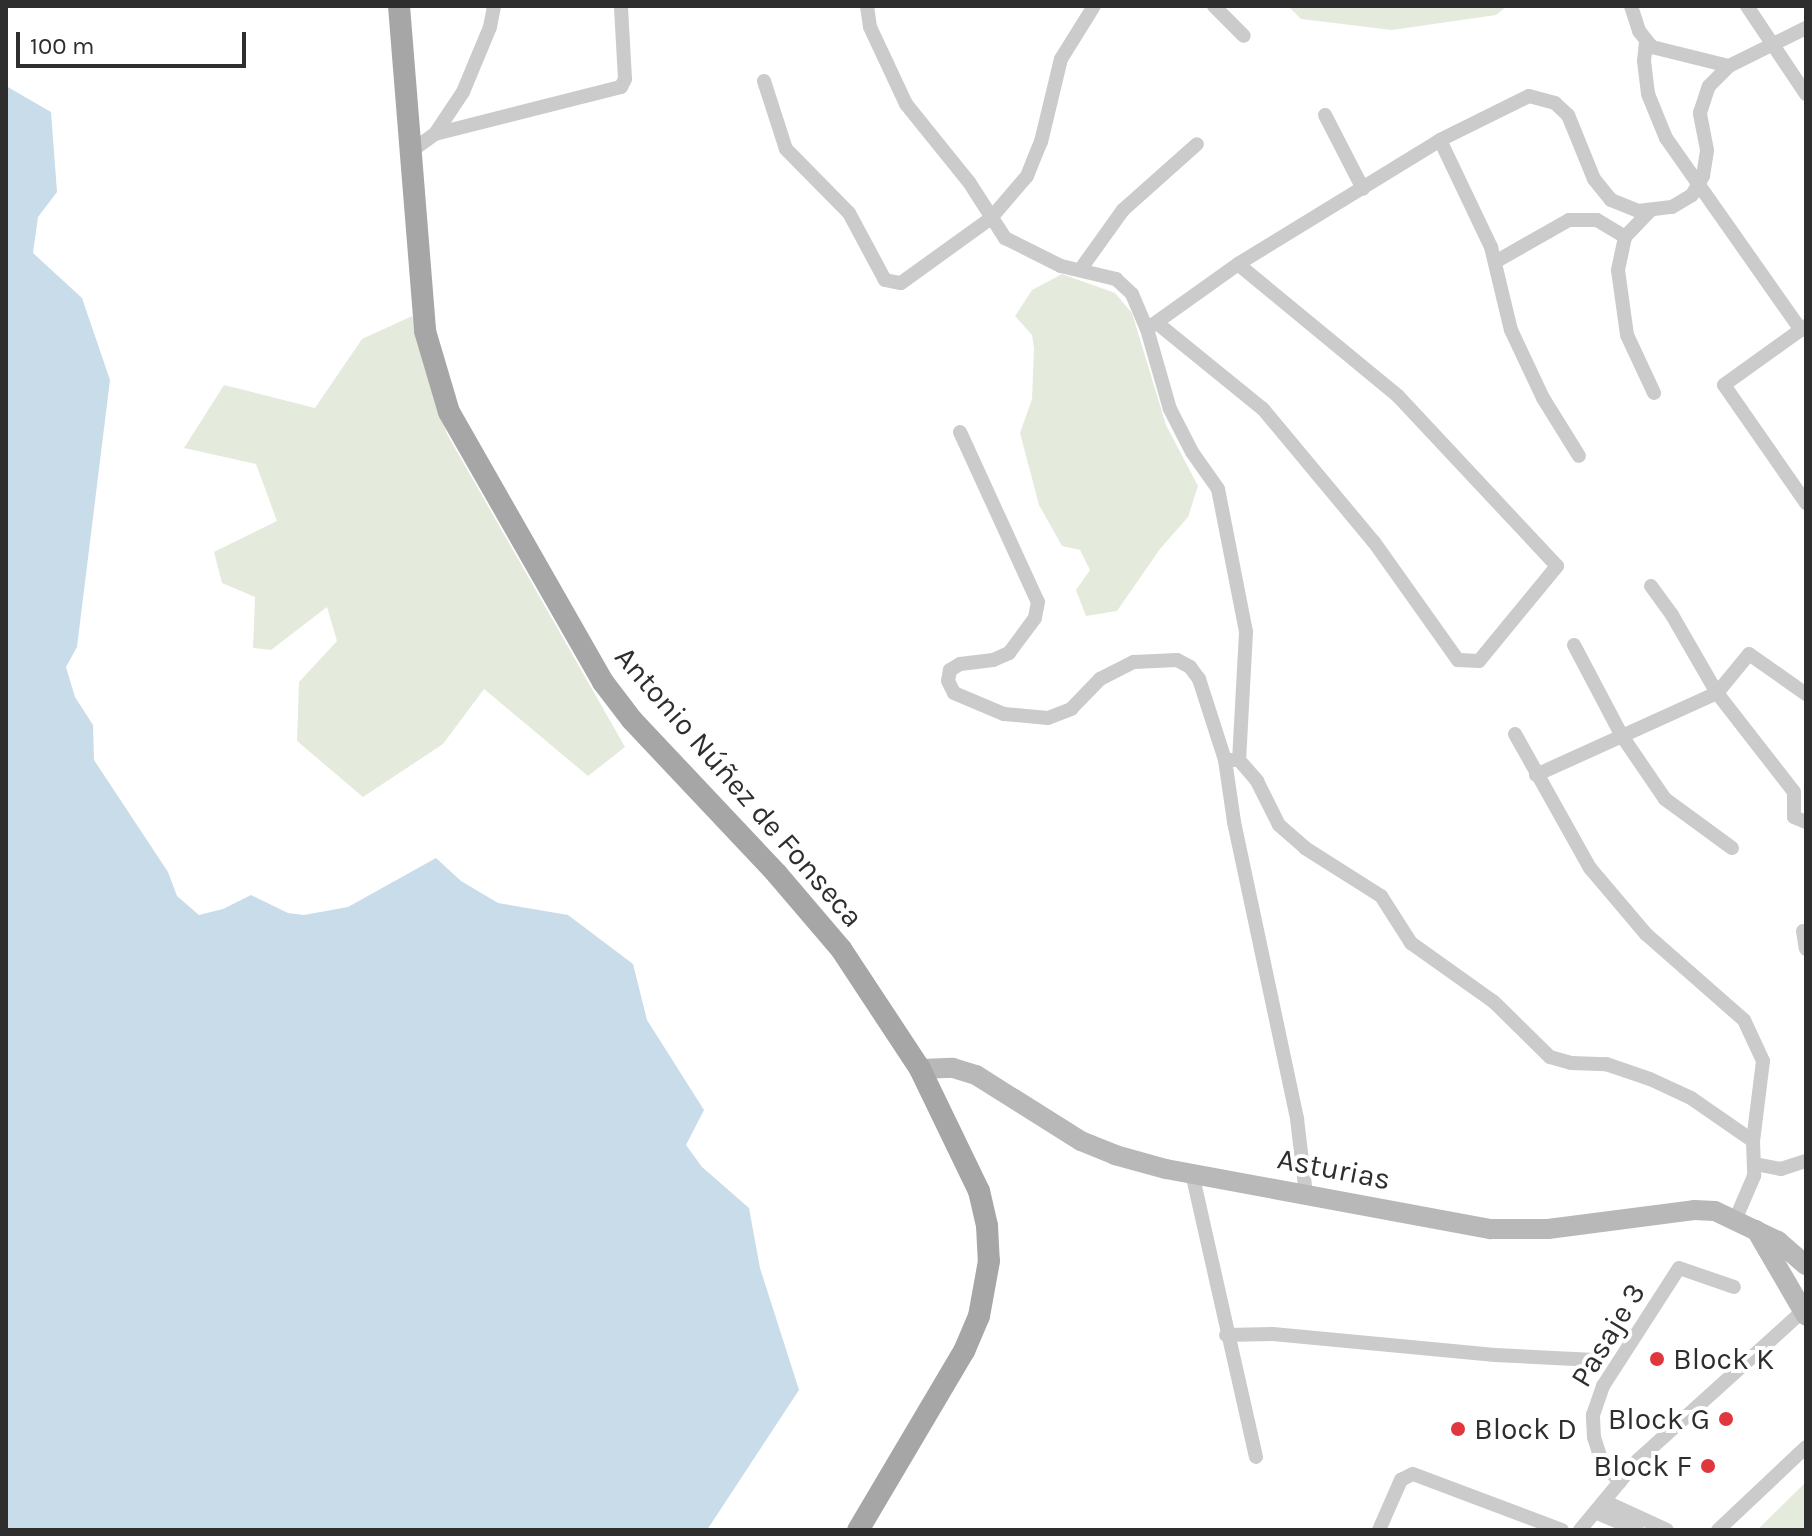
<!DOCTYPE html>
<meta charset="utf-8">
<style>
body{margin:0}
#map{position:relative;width:1812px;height:1536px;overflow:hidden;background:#fff;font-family:Karla,sans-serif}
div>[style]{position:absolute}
.green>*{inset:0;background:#e4ebdd}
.water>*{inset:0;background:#c9dcea}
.street>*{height:14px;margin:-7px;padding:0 7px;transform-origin:7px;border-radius:7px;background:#cbcbcb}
.secondary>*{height:20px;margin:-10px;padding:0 10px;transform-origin:10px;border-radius:10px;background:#b8b8b8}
.primary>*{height:22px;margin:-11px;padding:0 11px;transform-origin:11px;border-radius:11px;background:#a6a6a6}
.dots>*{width:22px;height:22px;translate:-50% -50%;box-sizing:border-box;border:4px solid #fff;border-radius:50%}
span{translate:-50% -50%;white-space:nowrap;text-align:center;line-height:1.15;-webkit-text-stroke:8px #fff;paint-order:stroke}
.street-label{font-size:30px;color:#2e2e2e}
.poi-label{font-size:30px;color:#2e2e2e}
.left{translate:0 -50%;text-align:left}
.right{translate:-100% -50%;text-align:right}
.frame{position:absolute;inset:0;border:8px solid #2e2e2e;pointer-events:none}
.scale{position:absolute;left:16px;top:32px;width:230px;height:36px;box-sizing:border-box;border:4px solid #2e2e2e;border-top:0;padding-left:10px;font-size:24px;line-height:28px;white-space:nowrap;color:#2e2e2e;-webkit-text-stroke:6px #fff;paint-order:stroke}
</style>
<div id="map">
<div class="green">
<i style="clip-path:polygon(1288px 6px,1507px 6px,1496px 15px,1392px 30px,1301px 19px)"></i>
<i style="clip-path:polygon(1062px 274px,1115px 293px,1132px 313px,1166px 425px,1198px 486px,1188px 517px,1160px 549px,1117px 611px,1086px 616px,1076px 590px,1090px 570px,1080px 550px,1062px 546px,1039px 505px,1020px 433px,1032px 399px,1034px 348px,1032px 335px,1015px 316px,1032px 290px)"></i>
<i style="clip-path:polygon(412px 316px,447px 434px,625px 747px,588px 776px,484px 689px,443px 744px,363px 797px,297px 741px,299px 682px,337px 641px,327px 607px,271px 650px,253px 648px,255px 597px,222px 583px,214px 552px,277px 521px,256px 464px,184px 448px,224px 385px,315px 408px,362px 339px)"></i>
<i style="clip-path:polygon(1806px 1482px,1806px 1530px,1759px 1528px)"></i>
</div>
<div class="water">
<i style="clip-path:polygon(6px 86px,51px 112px,57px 192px,38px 217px,33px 253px,82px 298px,110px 380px,77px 647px,66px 667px,75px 697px,93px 725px,94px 760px,168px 872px,177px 896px,199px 915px,223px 909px,251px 895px,288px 913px,304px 915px,348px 907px,436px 858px,461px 881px,498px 903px,568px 915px,633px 964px,647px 1020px,704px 1110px,686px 1145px,702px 1167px,749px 1208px,760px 1268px,799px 1390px,707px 1530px,6px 1530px)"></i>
</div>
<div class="street">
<i style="left:867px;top:6px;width:21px;rotate:82deg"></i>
<i style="left:870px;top:27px;width:85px;rotate:64.9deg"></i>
<i style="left:906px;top:104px;width:100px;rotate:51.1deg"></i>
<i style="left:969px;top:182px;width:67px;rotate:57.3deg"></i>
<i style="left:1005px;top:238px;width:63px;rotate:26.6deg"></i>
<i style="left:1061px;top:266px;width:57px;rotate:13.3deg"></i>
<i style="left:1116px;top:279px;width:22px;rotate:43deg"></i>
<i style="left:1132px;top:294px;width:38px;rotate:67deg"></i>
<i style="left:1147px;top:329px;width:83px;rotate:74deg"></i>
<i style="left:1170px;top:409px;width:48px;rotate:62.9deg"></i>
<i style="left:1192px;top:452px;width:45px;rotate:54.9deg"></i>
<i style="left:1218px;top:489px;width:146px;rotate:78.9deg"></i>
<i style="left:1246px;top:632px;width:128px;rotate:93.1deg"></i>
<i style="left:1214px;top:6px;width:42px;rotate:45deg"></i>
<i style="left:1631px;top:6px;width:26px;rotate:72deg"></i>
<i style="left:1639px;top:31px;width:21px;rotate:51deg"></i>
<i style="left:1652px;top:47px;width:79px;rotate:13.9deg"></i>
<i style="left:1747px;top:6px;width:106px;rotate:56.2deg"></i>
<i style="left:1646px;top:42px;width:19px;rotate:96deg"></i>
<i style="left:1644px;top:61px;width:33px;rotate:83deg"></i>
<i style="left:1648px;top:94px;width:48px;rotate:67.8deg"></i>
<i style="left:1666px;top:138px;width:235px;rotate:54.9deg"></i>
<i style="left:764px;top:81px;width:71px;rotate:72.1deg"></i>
<i style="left:786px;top:149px;width:90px;rotate:45.5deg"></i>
<i style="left:849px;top:213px;width:76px;rotate:61.8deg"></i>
<i style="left:885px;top:280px;width:16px;rotate:11deg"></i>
<i style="left:901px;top:283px;width:111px;rotate:-35.8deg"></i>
<i style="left:991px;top:218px;width:55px;rotate:-49.4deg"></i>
<i style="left:1027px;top:176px;width:37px;rotate:-68deg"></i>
<i style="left:1041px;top:142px;width:85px;rotate:-76.5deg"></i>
<i style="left:1061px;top:59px;width:62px;rotate:-58.1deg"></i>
<i style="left:1325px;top:115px;width:83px;rotate:62.8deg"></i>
<i style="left:435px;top:134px;width:192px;rotate:-14.2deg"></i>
<i style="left:621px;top:87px;width:9px;rotate:-63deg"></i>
<i style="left:625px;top:79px;width:71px;rotate:-93.2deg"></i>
<i style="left:1440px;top:140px;width:119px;rotate:64.5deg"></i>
<i style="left:1491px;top:247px;width:85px;rotate:76.5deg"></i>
<i style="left:1511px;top:330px;width:75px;rotate:64.8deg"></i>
<i style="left:1543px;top:398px;width:68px;rotate:58.2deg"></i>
<i style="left:410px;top:152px;width:31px;rotate:-36deg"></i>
<i style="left:435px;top:134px;width:50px;rotate:-56.3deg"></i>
<i style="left:463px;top:92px;width:70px;rotate:-67.4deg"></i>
<i style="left:490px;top:27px;width:21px;rotate:-79deg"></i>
<i style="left:1649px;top:212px;width:35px;rotate:134deg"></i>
<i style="left:1625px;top:237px;width:34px;rotate:102deg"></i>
<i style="left:1618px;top:270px;width:66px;rotate:82.1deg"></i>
<i style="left:1627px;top:335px;width:64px;rotate:65deg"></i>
<i style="left:1495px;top:262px;width:85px;rotate:-29.6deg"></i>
<i style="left:1569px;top:220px;width:28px"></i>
<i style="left:1597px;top:220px;width:33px;rotate:31deg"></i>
<i style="left:1080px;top:270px;width:74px;rotate:-54.4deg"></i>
<i style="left:1123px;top:210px;width:99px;rotate:-41.7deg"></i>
<i style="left:1157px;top:323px;width:136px;rotate:39.1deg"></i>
<i style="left:1263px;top:409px;width:173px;rotate:50.2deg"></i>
<i style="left:1374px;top:542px;width:145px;rotate:54.6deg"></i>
<i style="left:1458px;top:660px;width:21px;rotate:3deg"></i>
<i style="left:1479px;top:661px;width:123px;rotate:-50.6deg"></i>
<i style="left:1557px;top:566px;width:233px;rotate:-133.1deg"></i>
<i style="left:1398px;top:396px;width:207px;rotate:-140.5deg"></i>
<i style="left:1806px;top:326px;width:101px;rotate:144.3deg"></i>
<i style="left:1724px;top:385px;width:144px;rotate:55.2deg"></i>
<i style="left:1147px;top:329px;width:112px;rotate:-35.5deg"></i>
<i style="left:1238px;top:264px;width:237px;rotate:-31.5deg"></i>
<i style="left:1440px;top:140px;width:99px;rotate:-26.3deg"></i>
<i style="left:1529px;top:96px;width:27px;rotate:15deg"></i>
<i style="left:1555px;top:103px;width:18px;rotate:43deg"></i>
<i style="left:1568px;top:115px;width:69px;rotate:67.9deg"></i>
<i style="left:1594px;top:179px;width:27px;rotate:51deg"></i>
<i style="left:1611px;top:200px;width:29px;rotate:22deg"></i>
<i style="left:1638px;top:211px;width:34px;rotate:-7deg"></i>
<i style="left:1672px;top:207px;width:23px;rotate:-31deg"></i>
<i style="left:1692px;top:195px;width:22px;rotate:-60deg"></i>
<i style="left:1703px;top:176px;width:26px;rotate:-81deg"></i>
<i style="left:1707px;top:150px;width:38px;rotate:-101deg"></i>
<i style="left:1700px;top:113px;width:28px;rotate:-72deg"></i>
<i style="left:1709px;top:86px;width:28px;rotate:-45deg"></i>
<i style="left:1729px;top:66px;width:86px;rotate:-26.3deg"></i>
<i style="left:960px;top:432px;width:187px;rotate:65.4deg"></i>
<i style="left:1038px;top:602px;width:16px;rotate:101deg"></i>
<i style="left:1035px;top:618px;width:44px;rotate:126.6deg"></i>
<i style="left:1009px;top:653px;width:17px;rotate:156deg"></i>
<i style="left:993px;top:660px;width:33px;rotate:173deg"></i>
<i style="left:960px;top:664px;width:12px;rotate:149deg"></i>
<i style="left:950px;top:670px;width:11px;rotate:100deg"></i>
<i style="left:948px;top:681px;width:13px;rotate:63deg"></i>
<i style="left:954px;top:693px;width:54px;rotate:22.8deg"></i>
<i style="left:1004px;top:714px;width:44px;rotate:5.2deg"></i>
<i style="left:1048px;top:718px;width:25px;rotate:-21deg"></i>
<i style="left:1071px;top:709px;width:42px;rotate:-46deg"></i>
<i style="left:1100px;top:679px;width:38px;rotate:-27deg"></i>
<i style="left:1134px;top:662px;width:43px;rotate:-2.7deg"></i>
<i style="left:1177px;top:660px;width:15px;rotate:28deg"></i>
<i style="left:1190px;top:667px;width:15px;rotate:53deg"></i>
<i style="left:1199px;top:679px;width:85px;rotate:72.2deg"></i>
<i style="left:1225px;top:760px;width:63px;rotate:81.7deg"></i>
<i style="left:1234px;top:822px;width:304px;rotate:78deg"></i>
<i style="left:1297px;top:1119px;width:76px;rotate:83.2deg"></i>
<i style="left:1651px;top:586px;width:36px;rotate:54deg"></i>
<i style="left:1672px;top:615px;width:90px;rotate:60deg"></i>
<i style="left:1717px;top:693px;width:125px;rotate:52.1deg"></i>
<i style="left:1794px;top:792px;width:25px;rotate:90deg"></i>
<i style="left:1794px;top:817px;width:13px;rotate:23deg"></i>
<i style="left:1574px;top:645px;width:103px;rotate:62.2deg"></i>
<i style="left:1622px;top:736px;width:76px;rotate:55.7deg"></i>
<i style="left:1665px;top:799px;width:83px;rotate:36.2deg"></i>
<i style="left:1515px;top:734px;width:154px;rotate:60.8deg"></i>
<i style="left:1590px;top:868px;width:87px;rotate:49.7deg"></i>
<i style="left:1646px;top:934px;width:130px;rotate:41.3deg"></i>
<i style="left:1744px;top:1020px;width:45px;rotate:65.1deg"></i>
<i style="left:1763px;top:1061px;width:81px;rotate:97.1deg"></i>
<i style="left:1753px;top:1141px;width:35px;rotate:88deg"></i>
<i style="left:1754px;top:1176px;width:46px;rotate:113.2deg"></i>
<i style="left:1230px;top:760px;width:9px"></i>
<i style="left:1239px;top:760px;width:28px;rotate:49deg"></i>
<i style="left:1257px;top:781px;width:49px;rotate:63.4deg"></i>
<i style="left:1279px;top:825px;width:35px;rotate:41deg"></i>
<i style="left:1305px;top:848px;width:90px;rotate:32.3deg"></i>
<i style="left:1381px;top:896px;width:56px;rotate:57.4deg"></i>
<i style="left:1411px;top:943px;width:102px;rotate:35.4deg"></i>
<i style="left:1494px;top:1002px;width:78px;rotate:44.5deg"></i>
<i style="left:1550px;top:1057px;width:22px;rotate:16deg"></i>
<i style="left:1571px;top:1063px;width:35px;rotate:2deg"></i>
<i style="left:1606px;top:1064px;width:46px;rotate:18.8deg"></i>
<i style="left:1650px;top:1079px;width:45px;rotate:24.9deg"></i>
<i style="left:1691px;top:1098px;width:75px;rotate:34.7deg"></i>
<i style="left:1536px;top:775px;width:199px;rotate:-24.4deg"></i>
<i style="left:1717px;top:693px;width:50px;rotate:-50.6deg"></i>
<i style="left:1749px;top:654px;width:70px;rotate:35.1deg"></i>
<i style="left:1803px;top:931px;width:18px;rotate:81deg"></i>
<i style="left:1755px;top:1164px;width:26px;rotate:11deg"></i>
<i style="left:1781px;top:1169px;width:26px;rotate:-18deg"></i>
<i style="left:1192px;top:1173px;width:291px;rotate:77.3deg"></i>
<i style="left:1226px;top:1335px;width:47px;rotate:-1.2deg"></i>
<i style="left:1273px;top:1334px;width:223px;rotate:5.4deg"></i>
<i style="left:1495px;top:1355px;width:100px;rotate:2.9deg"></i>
<i style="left:1620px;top:1482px;width:27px;rotate:-132deg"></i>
<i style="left:1602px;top:1462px;width:26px;rotate:-108deg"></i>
<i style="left:1594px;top:1437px;width:22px;rotate:-93deg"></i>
<i style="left:1593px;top:1415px;width:31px;rotate:-71deg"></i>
<i style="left:1603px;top:1386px;width:140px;rotate:-57.2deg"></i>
<i style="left:1679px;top:1268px;width:58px;rotate:19.1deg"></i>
<i style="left:1604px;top:1501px;width:69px;rotate:24.7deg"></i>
<i style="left:1595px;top:1512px;width:46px;rotate:23.2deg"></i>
<i style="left:1379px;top:1530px;width:55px;rotate:-66.3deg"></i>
<i style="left:1401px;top:1480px;width:13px;rotate:-27deg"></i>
<i style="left:1413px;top:1474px;width:159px;rotate:20.6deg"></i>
<i style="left:1580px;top:1530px;width:91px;rotate:-50.4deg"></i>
<i style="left:1638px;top:1460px;width:227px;rotate:-42.1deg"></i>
<i style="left:1718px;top:1530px;width:121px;rotate:-43.3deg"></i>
</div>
<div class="secondary">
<i style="left:920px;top:1069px;width:33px;rotate:-2deg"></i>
<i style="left:953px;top:1068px;width:24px;rotate:17deg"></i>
<i style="left:976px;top:1075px;width:124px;rotate:32.2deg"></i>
<i style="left:1081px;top:1141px;width:37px;rotate:22deg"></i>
<i style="left:1115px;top:1155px;width:53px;rotate:15.4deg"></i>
<i style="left:1166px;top:1169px;width:330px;rotate:10.5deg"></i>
<i style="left:1490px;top:1229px;width:58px"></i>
<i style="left:1548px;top:1229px;width:147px;rotate:-7.4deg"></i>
<i style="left:1694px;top:1210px;width:21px;rotate:3deg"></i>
<i style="left:1715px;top:1211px;width:70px;rotate:25.5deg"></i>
<i style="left:1778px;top:1241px;width:37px;rotate:41deg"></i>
<i style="left:1756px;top:1230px;width:99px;rotate:59.8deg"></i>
</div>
<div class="primary">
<i style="left:399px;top:6px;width:326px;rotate:85.4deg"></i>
<i style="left:425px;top:331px;width:84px;rotate:73.5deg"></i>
<i style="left:449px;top:412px;width:311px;rotate:60.3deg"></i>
<i style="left:603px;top:682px;width:48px;rotate:52.7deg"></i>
<i style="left:632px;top:720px;width:212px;rotate:46.7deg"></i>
<i style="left:777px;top:874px;width:99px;rotate:49.5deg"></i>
<i style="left:841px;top:949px;width:144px;rotate:56.6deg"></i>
<i style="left:920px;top:1069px;width:136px;rotate:64.2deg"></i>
<i style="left:979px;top:1191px;width:36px;rotate:77deg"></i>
<i style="left:987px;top:1226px;width:35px;rotate:87deg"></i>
<i style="left:989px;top:1261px;width:56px;rotate:100.3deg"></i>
<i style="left:979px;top:1316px;width:38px;rotate:113deg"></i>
<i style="left:964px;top:1351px;width:208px;rotate:120.6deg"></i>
</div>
<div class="dots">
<i style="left:1657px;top:1359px;background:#df373d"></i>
<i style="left:1726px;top:1419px;background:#df373d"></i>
<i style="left:1458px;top:1429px;background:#df373d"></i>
<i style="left:1708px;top:1466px;background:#df373d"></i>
</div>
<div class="street-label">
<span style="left:739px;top:787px;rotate:49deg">Antonio Núñez de Fonseca</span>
<span style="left:1334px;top:1169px;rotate:11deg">Asturias</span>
<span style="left:1608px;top:1335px;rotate:-59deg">Pasaje 3</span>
</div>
<div class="poi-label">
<span class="left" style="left:1673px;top:1359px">Block K</span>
<span class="right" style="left:1710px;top:1419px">Block G</span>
<span class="left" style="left:1474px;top:1429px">Block D</span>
<span class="right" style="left:1692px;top:1466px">Block F</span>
</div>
<div class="frame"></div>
<div class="scale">100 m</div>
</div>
